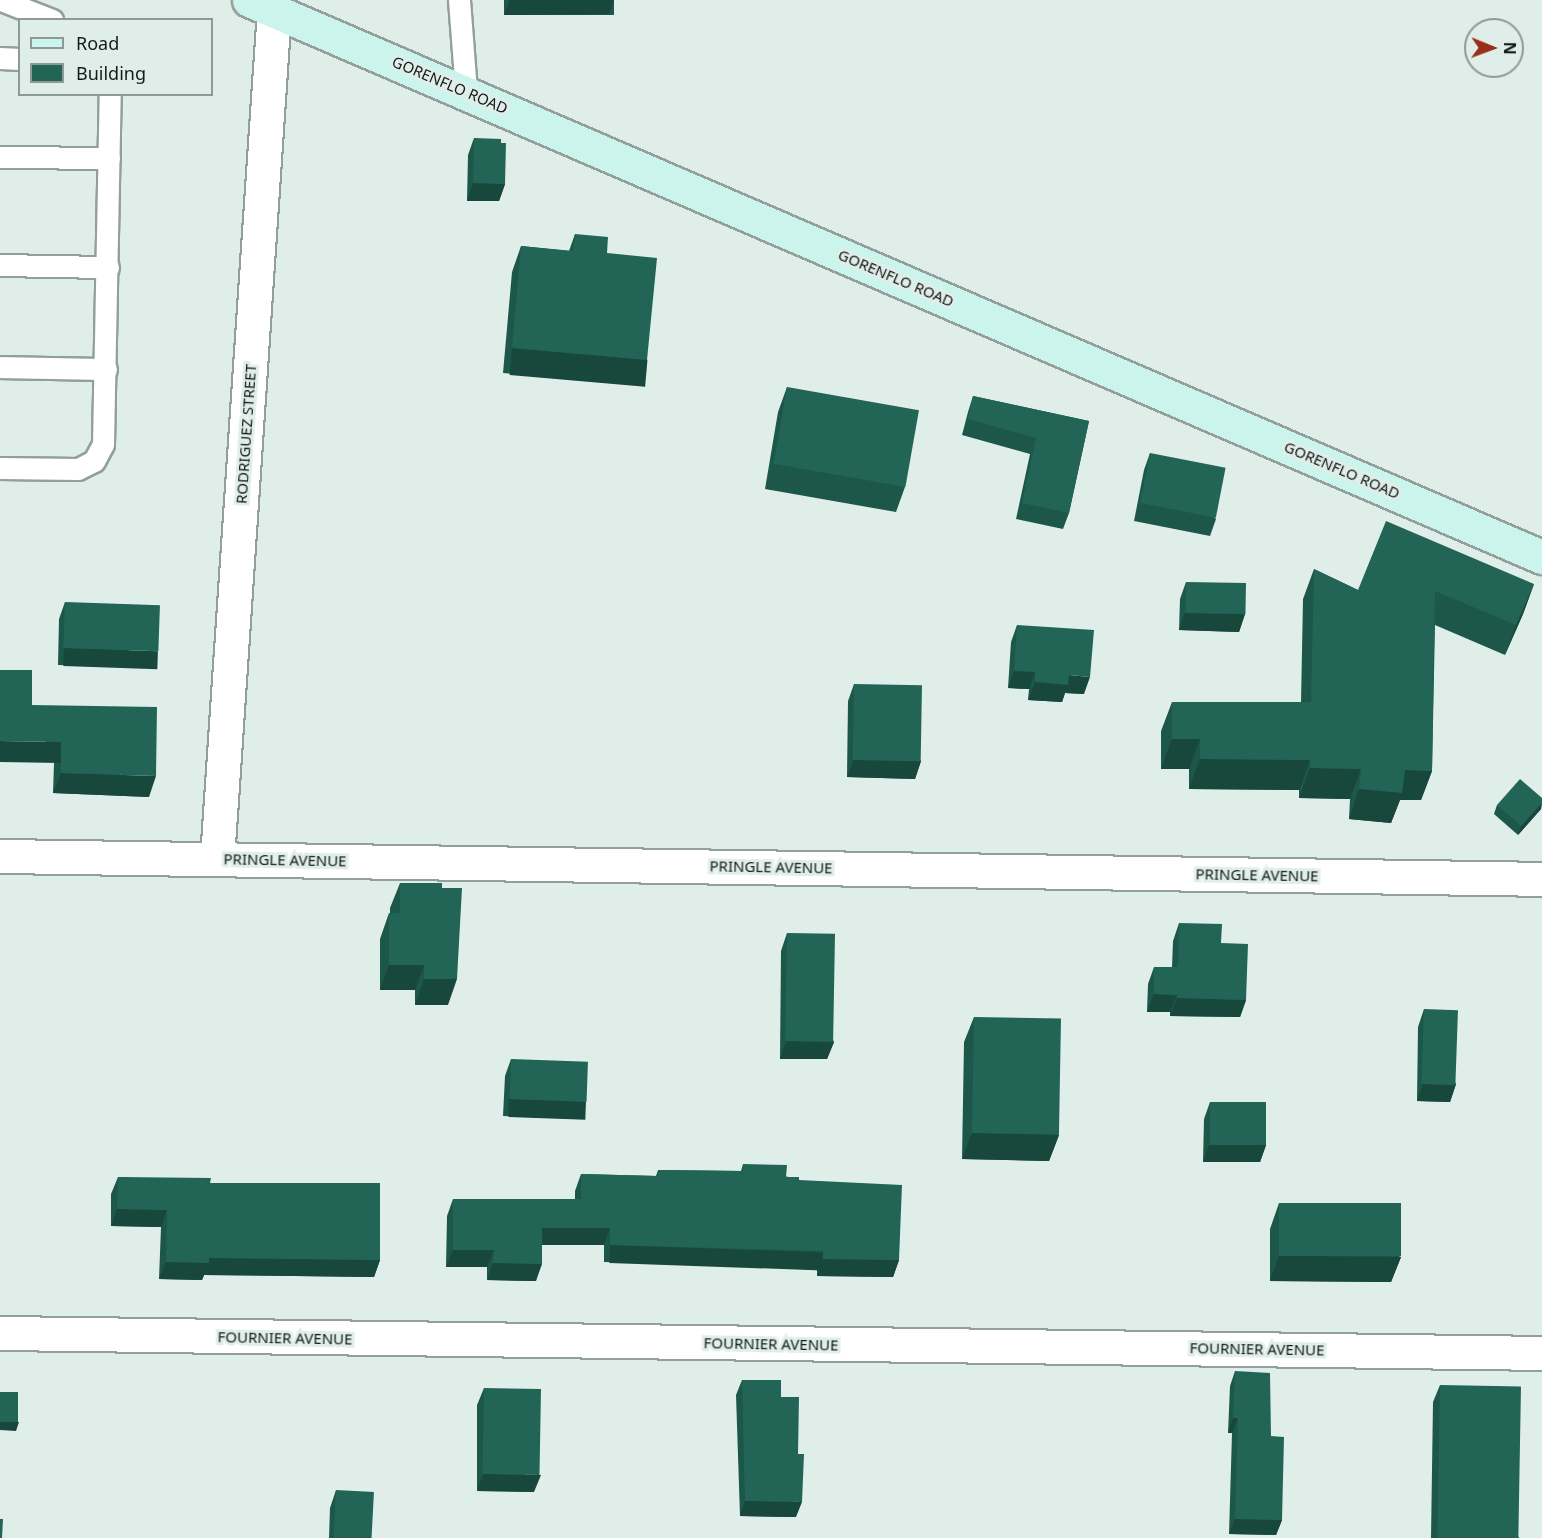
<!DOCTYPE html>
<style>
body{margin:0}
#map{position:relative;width:1542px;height:1538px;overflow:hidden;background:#e0eee9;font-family:"Noto Sans",sans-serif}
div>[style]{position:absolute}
.roads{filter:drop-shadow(2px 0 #939f9b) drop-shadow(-2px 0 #939f9b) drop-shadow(0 2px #939f9b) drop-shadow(0 -2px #939f9b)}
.lane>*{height:21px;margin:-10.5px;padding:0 10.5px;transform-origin:10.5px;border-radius:10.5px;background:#fff}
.street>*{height:33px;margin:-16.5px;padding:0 16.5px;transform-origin:16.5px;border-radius:16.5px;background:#fff}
.secondary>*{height:33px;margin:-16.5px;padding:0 16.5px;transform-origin:16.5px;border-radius:16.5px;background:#cbf5ec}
.wall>*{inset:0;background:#1d574a;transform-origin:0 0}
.shaded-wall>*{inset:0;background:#18473c;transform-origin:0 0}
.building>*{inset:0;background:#226556;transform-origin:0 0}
span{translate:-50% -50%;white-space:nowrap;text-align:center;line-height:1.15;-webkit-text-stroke:6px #e0eee9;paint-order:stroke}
.street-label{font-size:15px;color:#161b1a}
.legend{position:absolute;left:18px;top:18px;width:195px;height:78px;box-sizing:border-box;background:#e0eee9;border:2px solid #8f9a96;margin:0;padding:8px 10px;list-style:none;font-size:18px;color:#161b1a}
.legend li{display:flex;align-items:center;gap:12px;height:30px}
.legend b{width:30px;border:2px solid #8f9a96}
.north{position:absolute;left:1464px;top:18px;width:60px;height:60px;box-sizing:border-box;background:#e0eee9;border:2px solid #8f9a96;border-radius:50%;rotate:91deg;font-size:16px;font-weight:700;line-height:24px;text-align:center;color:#161b1a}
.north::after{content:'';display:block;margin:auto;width:21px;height:27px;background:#983017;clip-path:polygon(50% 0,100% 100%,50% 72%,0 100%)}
</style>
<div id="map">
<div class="roads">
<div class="lane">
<i style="left:1px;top:0;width:55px;rotate:21.4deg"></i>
<i style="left:459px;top:0;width:92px;rotate:85.6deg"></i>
<i style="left:0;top:58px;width:20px;rotate:3deg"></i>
<i style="left:0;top:157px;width:109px;rotate:0.5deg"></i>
<i style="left:0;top:265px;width:108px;rotate:1.1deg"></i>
<i style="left:0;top:367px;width:106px;rotate:1.1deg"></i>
<i style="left:0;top:468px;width:78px;rotate:0.7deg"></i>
<i style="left:78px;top:469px;width:18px;rotate:-27deg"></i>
<i style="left:94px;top:461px;width:19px;rotate:-62deg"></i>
<i style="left:103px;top:444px;width:350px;rotate:-88.9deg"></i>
</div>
<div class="street">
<i style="left:0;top:856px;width:1542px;rotate:0.85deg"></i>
<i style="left:217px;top:859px;width:852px;rotate:-86.16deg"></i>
<i style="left:0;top:1333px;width:1542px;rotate:0.74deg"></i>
</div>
<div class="secondary">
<i style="left:249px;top:0;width:1408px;rotate:23.31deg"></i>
</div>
</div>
<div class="wall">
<i style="left:504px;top:0;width:110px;height:15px"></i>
<i style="clip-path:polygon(474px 138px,505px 184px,499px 201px,467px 201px,468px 155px)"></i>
<i style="clip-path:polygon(575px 234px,607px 253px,647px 360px,638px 385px,503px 373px,512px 272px,521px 246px,569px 251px)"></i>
<i style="clip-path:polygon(787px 387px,905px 487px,896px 512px,765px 489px,778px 412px)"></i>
<i style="clip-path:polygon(973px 396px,1089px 421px,1069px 513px,1063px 529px,1016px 519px,1030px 454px,962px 435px,968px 412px)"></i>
<i style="clip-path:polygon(1150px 453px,1216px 519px,1210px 536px,1134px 521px,1144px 470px)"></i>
<i style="clip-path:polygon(1314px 569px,1358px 590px,1534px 584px,1523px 614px,1505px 655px,1435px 625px,1432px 771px,1421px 800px,1400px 800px,1391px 823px,1349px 819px,1350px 799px,1299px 798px,1299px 790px,1189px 789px,1189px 769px,1161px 769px,1161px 731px,1172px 702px,1301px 702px,1303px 599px)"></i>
<i style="clip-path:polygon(1186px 582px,1245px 614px,1239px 632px,1179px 630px,1180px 599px)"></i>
<i style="clip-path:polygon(65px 602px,152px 668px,58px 665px,59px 619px)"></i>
<i style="clip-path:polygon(1017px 625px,1084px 694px,1065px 693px,1062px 702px,1028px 700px,1029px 689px,1008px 688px,1011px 642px)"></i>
<i style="clip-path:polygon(854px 684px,921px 761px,915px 779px,847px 777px,848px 701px)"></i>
<i style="clip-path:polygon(32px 705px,149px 797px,53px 793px,54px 763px)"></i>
<i style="clip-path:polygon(1542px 798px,1541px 809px,1518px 835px,1494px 814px,1497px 805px)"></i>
<i style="clip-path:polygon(400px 883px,448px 1005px,415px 1005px,415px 990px,380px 990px,380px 939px,389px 913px,390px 913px,390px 908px)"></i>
<i style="clip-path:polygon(1179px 923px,1221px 943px,1246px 1000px,1240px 1017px,1170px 1016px,1170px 1012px,1147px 1012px,1148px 984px,1154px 967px,1172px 967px,1173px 941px)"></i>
<i style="clip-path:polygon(787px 933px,834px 1042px,827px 1059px,780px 1059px,781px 951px)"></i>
<i style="clip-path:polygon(1424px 1009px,1456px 1084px,1450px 1102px,1417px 1101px,1418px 1027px)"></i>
<i style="clip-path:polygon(974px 1017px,1059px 1135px,1049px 1161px,962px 1159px,964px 1042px)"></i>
<i style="clip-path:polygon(511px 1059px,586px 1102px,580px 1119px,503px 1116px,505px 1076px)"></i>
<i style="clip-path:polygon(1210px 1102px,1266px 1145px,1260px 1162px,1203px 1162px,1204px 1119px)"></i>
<i style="clip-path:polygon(743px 1164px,799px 1180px,899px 1260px,893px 1277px,817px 1276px,817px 1268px,604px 1262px,604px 1245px,542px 1245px,536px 1281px,487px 1280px,487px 1267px,446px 1267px,447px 1216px,453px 1199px,575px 1199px,575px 1191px,581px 1174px,656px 1176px,658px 1170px,741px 1171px)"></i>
<i style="clip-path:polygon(118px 1177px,210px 1183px,380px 1260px,374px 1277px,204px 1275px,202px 1280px,159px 1279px,161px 1227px,111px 1226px,111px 1194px)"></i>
<i style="clip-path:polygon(1279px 1203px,1401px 1257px,1391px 1282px,1270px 1281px,1270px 1229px)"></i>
<i style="clip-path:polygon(1235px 1371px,1271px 1436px,1282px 1520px,1276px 1535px,1229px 1534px,1232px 1433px,1228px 1433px,1230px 1386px)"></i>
<i style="clip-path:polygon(742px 1380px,781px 1397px,796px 1517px,740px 1516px,736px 1395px)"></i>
<i style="clip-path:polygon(1440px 1385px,1519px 1538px,1431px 1538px,1433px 1402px)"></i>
<i style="clip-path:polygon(484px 1388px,534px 1492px,477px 1491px,477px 1405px)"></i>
<i style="clip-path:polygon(336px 1490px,371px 1538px,329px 1538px,330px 1508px)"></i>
</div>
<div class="shaded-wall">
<i style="clip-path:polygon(510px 0,614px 0,609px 14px,504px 15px)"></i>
<i style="clip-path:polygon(473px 183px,505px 184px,499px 201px,467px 201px)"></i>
<i style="left:512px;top:348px;width:136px;height:27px;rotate:5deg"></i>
<i style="clip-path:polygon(1534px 584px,1523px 614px,1505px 655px,1516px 625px)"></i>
<i style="clip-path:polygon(1185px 613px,1245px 614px,1239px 632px,1179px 630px)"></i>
<i style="left:64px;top:648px;width:94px;height:18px;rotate:2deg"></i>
<i style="clip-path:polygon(1014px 671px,1035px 672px,1029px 689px,1008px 688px)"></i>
<i style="clip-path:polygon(1069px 675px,1090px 677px,1084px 694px,1065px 693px,1062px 702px,1028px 700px,1035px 682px)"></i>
<i style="clip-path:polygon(1172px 739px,1200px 739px,1189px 769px,1161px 769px)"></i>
<i style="left:0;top:741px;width:61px;height:21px;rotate:1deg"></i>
<i style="clip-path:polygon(1200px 759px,1310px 760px,1299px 790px,1189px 789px)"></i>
<i style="clip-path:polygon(854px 760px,921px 761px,915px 779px,847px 777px)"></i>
<i style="clip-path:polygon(1310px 768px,1361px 769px,1350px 799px,1299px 798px)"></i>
<i style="clip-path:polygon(1405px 770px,1432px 771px,1421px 800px,1400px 800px,1391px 823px,1349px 819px,1359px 789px)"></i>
<i style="clip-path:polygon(61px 773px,156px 776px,149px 797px,53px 793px)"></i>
<i style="clip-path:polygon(1542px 803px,1541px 809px,1518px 835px,1521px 826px)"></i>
<i style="clip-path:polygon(389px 965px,424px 965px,415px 990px,380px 990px)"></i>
<i style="clip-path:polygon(424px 979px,457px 979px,448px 1005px,415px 1005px)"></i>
<i style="clip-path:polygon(1154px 994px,1177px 995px,1170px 1012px,1147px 1012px)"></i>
<i style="clip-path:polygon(1177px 998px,1246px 1000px,1240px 1017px,1170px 1016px)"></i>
<i style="clip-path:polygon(786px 1041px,834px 1042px,827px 1059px,780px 1059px)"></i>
<i style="clip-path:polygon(1423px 1084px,1456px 1084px,1450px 1102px,1417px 1101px)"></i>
<i style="left:509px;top:1099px;width:77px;height:18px;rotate:2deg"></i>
<i style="clip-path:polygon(972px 1133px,1059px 1135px,1049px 1161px,962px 1159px)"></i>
<i style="clip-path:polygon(1209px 1145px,1266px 1145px,1260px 1162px,1203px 1162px)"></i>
<i style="clip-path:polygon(117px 1209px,167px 1210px,161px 1227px,111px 1226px)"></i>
<i style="clip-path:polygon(542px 1228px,610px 1228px,604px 1245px,536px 1245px)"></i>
<i style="left:610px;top:1245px;width:213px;height:18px;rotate:2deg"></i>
<i style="clip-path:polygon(453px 1250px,494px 1250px,487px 1267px,446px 1267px)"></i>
<i style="clip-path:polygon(1279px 1256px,1401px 1257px,1391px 1282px,1270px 1281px)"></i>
<i style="clip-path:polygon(209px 1258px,380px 1260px,374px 1277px,204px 1275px,202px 1280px,159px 1279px,166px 1262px)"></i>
<i style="clip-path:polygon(823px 1259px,899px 1260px,893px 1277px,817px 1276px)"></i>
<i style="clip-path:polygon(493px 1263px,542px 1264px,536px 1281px,487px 1280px)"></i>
<i style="clip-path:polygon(1233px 1418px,1238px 1418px,1232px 1433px,1228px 1433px)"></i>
<i style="clip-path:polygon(0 1422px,19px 1422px,16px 1431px,0 1430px)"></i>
<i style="clip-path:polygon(483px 1474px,541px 1475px,534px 1492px,477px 1491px)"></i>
<i style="clip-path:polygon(745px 1501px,802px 1502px,796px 1517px,740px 1516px)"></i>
<i style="clip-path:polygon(1235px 1519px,1282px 1520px,1276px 1535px,1229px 1534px)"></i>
</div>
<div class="building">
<i style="clip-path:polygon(474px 138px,501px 139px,501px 143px,506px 143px,505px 184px,473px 183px)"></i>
<i style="clip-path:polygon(575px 234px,608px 237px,607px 253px,657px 258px,647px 360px,512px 348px,521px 246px,573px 251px)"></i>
<i style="left:787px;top:387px;width:134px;height:78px;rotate:10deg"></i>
<i style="clip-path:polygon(973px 396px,1089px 421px,1069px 513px,1022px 503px,1036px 438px,968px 419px)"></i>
<i style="left:1150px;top:453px;width:77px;height:51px;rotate:11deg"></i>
<i style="clip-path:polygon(1386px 521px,1534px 584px,1516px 625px,1435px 591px,1432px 771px,1405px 770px,1402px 793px,1359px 789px,1361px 769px,1310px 768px,1310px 760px,1200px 759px,1200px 739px,1172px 739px,1172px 702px,1311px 702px,1314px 569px,1358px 590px)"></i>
<i style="left:1186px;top:582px;width:60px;height:31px;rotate:1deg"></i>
<i style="left:65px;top:602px;width:95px;height:46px;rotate:2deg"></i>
<i style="clip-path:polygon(1017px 625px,1094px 630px,1090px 677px,1069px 675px,1068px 685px,1035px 682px,1035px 672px,1014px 671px)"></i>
<i style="clip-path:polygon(0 670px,32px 670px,32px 705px,157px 707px,156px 776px,61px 773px,61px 742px,0 741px)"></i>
<i style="left:854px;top:684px;width:68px;height:76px;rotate:1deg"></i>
<i style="clip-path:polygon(1520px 779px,1542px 798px,1542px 803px,1521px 826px,1497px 805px)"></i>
<i style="clip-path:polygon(400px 883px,442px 883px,442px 888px,462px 888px,457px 979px,424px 979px,424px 965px,389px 965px,389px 913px,400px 913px)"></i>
<i style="clip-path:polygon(1179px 923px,1222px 924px,1221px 943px,1248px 944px,1246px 1000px,1177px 998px,1177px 995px,1154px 994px,1154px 967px,1178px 967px)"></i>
<i style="left:787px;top:933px;width:48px;height:108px;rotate:1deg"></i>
<i style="left:1424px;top:1009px;width:34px;height:75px;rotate:2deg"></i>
<i style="left:974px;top:1017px;width:87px;height:116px;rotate:1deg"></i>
<i style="left:511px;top:1059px;width:77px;height:40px;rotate:2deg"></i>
<i style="left:1210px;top:1102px;width:56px;height:43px"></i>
<i style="clip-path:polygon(743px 1164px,787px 1165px,786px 1177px,799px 1177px,799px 1180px,902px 1185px,899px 1260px,823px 1259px,823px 1251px,610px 1245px,610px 1228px,542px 1228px,542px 1264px,493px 1263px,494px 1250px,453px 1250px,453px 1199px,581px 1199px,581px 1174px,658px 1176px,658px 1170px,743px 1171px)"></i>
<i style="clip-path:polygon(118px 1177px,211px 1178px,210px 1183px,380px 1183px,380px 1260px,209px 1258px,209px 1263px,166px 1262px,167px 1210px,117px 1209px)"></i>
<i style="left:1279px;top:1203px;width:122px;height:53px"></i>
<i style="clip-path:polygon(1235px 1371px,1270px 1373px,1271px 1436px,1284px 1437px,1282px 1520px,1235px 1519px,1238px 1418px,1233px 1418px)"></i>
<i style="clip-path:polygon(742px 1380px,781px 1380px,781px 1397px,799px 1397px,798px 1454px,804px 1454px,802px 1502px,745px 1501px)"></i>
<i style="left:1440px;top:1385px;width:81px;height:153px;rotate:1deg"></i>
<i style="left:484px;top:1388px;width:57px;height:86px;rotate:1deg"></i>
<i style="left:0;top:1392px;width:18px;height:30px"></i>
<i style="left:336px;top:1490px;width:38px;height:48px;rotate:3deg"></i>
<i style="clip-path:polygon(0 1519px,3px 1519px,2px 1538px,0 1538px)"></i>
</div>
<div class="street-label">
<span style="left:450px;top:85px;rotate:23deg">GORENFLO ROAD</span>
<span style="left:896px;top:278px;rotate:23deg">GORENFLO ROAD</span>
<span style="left:246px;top:434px;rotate:-86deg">RODRIGUEZ STREET</span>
<span style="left:1342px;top:470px;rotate:23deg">GORENFLO ROAD</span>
<span style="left:285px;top:860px;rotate:1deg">PRINGLE AVENUE</span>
<span style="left:771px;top:867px;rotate:1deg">PRINGLE AVENUE</span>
<span style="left:1257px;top:875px;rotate:1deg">PRINGLE AVENUE</span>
<span style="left:285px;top:1338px;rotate:1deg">FOURNIER AVENUE</span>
<span style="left:771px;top:1344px;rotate:1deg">FOURNIER AVENUE</span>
<span style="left:1257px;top:1349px;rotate:1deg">FOURNIER AVENUE</span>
</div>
<ul class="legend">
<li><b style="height:8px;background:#cbf5ec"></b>Road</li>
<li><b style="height:16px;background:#226556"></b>Building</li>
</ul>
<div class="north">N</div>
</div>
